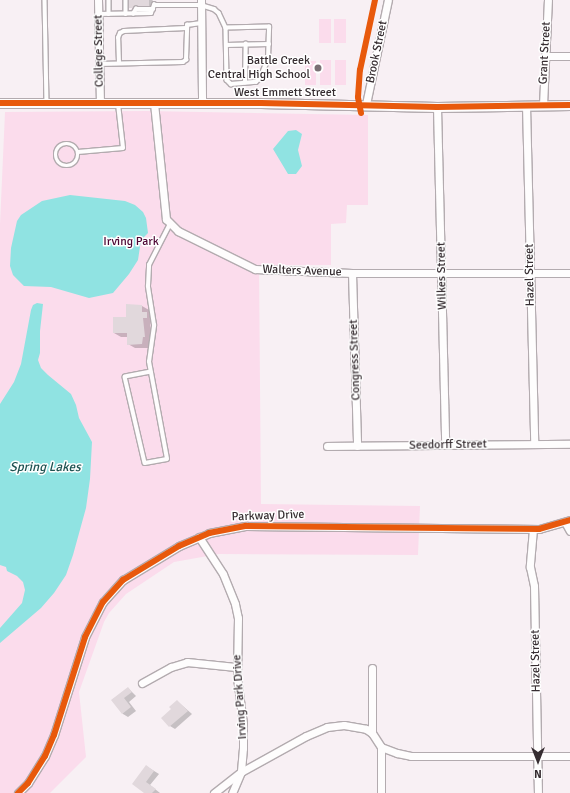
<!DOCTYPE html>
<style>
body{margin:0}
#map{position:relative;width:570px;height:793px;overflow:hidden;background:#f8f0f4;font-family:Signika,sans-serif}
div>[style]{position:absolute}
.green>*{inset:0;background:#fbdcec;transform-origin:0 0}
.water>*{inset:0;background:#90e3e2}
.shadow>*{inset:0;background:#0003}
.building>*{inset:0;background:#e1d8dc;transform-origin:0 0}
.roads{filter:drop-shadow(1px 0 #b3abaf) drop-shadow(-1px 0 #b3abaf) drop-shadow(0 1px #b3abaf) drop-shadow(0 -1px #b3abaf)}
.service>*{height:3.5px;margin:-1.75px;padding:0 1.75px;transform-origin:1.75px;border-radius:1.75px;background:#fefdfd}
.service>.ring{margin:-1.75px;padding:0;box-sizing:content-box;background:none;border:3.5px solid #fefdfd;border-radius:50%}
.minor>*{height:7px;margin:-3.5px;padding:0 3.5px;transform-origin:3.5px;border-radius:3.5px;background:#fefdfd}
.tertiary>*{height:9px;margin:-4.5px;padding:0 4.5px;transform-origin:4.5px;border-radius:4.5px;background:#fefdfd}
.cycleway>*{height:6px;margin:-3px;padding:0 3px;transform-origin:3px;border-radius:3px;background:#e8590c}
.dots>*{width:11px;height:11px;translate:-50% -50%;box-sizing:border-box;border:2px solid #fff;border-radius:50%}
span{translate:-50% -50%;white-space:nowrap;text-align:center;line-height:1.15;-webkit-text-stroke:3px #fff;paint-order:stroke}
.street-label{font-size:12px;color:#362d31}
.poi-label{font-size:12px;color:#362d31}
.right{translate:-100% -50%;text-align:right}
.park-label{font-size:12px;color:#4d0634}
.water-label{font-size:13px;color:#1e5352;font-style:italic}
.north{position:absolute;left:518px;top:741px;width:40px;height:40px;-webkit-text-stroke:3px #fff;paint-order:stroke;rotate:180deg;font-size:11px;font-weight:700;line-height:16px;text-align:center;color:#362d31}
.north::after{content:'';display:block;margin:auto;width:14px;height:18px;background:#362d31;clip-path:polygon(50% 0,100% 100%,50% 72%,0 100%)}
</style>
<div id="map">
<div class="green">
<i style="left:319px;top:19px;width:12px;height:24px"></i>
<i style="left:334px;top:19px;width:12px;height:24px"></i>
<i style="left:320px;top:60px;width:11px;height:25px"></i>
<i style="left:335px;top:60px;width:11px;height:25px"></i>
<i style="left:305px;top:61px;width:11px;height:24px"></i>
<i style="clip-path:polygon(146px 111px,368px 115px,368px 205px,347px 205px,346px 223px,331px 224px,331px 265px,259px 265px,261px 504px,420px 506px,418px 555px,219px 554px,174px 562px,126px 594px,109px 613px,104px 622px,79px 692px,86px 757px,50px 793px,0 793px,0 224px,5px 112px)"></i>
</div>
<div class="water">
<i style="clip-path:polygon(296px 130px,302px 134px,298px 150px,302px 166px,296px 174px,288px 174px,273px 149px,288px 131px)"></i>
<i style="clip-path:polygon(70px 195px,125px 201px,135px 205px,143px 212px,146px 218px,148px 233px,141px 240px,138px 260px,129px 274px,113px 293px,89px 298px,51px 287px,24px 286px,13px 275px,10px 266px,11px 248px,17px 221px,21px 215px,42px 201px)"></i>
<i style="clip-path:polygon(37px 303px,43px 304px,40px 331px,40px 353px,38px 360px,41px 368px,48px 375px,71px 394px,76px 405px,79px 418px,92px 442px,90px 479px,86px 508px,73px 555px,66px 575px,54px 593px,41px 608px,0 643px,0 628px,22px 603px,25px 590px,23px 582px,17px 576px,7px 571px,6px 567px,0 565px,0 404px,14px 382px,21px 364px,31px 310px,33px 305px)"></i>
</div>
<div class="shadow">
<i style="clip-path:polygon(130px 0,152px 0,156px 3px,156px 11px,137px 11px,130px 7px)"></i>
<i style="clip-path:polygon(127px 305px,142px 306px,149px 310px,149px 315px,154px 317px,154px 322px,150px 322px,151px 340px,149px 340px,149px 348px,135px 348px,128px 344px,128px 337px,121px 337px,114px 333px,127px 318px)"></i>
<i style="clip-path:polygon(128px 688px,136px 696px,129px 702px,136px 711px,128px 717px,123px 714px,112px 700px)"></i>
<i style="clip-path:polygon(177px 701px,192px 714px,175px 729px,170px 726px,172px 710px)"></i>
<i style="clip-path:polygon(146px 766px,159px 774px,150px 785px,160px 793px,145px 793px)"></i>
</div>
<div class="building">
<i style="left:129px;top:0;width:20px;height:8px"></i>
<i style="clip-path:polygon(126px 304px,142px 305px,142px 312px,147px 312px,147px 318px,143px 318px,145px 337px,143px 337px,142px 344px,127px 345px,127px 333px,113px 333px,113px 317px,126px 317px)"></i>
<i style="clip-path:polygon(128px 687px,132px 692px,124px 698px,131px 707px,122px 714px,111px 700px)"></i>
<i style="clip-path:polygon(177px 700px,188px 711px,169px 727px,161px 718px,171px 709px,169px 707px)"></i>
<i style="clip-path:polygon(146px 765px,154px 771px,146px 782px,156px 789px,152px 793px,144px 793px,132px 784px)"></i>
</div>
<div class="roads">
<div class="service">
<i style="left:45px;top:0;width:103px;rotate:88.9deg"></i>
<i style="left:109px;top:0;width:14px;rotate:90deg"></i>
<i style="left:126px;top:0;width:14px;rotate:90deg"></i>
<i style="left:98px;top:14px;width:53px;rotate:-1.1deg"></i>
<i style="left:151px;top:13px;width:9px;rotate:-69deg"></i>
<i style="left:154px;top:5px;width:47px"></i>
<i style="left:201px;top:5px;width:14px;rotate:17deg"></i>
<i style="left:214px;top:9px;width:6px;rotate:39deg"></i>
<i style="left:219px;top:13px;width:17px;rotate:65deg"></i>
<i style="left:226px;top:28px;width:52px;rotate:88.9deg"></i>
<i style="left:227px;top:80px;width:6px;rotate:45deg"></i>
<i style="left:231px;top:84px;width:25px;rotate:-5deg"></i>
<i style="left:256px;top:82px;width:6px;rotate:-45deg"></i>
<i style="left:260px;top:78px;width:21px;rotate:-67deg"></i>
<i style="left:268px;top:59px;width:32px;rotate:-88deg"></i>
<i style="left:269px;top:27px;width:43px;rotate:178.7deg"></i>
<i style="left:133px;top:14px;width:6px;rotate:-59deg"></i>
<i style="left:136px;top:9px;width:17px"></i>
<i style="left:226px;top:45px;width:43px;rotate:-1.3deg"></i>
<i style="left:119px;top:63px;width:25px;rotate:-92deg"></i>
<i style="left:118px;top:38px;width:5px;rotate:-68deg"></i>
<i style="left:120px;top:33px;width:4px;rotate:-27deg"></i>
<i style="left:124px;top:31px;width:62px;rotate:-2.8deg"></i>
<i style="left:99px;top:64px;width:84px;rotate:-1.4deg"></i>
<i style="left:183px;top:62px;width:4px;rotate:-34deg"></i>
<i style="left:186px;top:60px;width:35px;rotate:-88deg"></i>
<i style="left:187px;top:25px;width:14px;rotate:-8deg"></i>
<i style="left:245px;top:83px;width:39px;rotate:-89deg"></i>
<i class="ring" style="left:56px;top:144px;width:18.5px;height:18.5px"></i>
<i style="left:78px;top:152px;width:45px;rotate:-5.1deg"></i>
<i style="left:123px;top:148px;width:44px;rotate:-96.5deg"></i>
<i style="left:151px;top:372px;width:26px;rotate:169deg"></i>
<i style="left:125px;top:377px;width:88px;rotate:76.9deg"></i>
<i style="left:145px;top:463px;width:22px;rotate:-10deg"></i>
<i style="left:167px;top:459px;width:99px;rotate:-100.5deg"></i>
<i style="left:149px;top:362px;width:37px;rotate:-82deg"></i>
<i style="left:154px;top:325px;width:39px;rotate:-99deg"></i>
<i style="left:148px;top:286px;width:21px;rotate:-87deg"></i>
<i style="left:149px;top:265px;width:46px;rotate:-62.9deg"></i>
</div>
<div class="minor">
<i style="left:98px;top:0;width:102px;rotate:88.9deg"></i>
<i style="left:201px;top:0;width:104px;rotate:89.4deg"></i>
<i style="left:546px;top:56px;width:24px"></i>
<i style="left:154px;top:103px;width:117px;rotate:84.1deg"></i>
<i style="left:166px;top:219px;width:17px;rotate:45deg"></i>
<i style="left:178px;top:231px;width:86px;rotate:26.3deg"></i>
<i style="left:255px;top:269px;width:97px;rotate:2.4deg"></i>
<i style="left:352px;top:273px;width:218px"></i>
<i style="left:366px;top:104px;width:106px;rotate:-78.1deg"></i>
<i style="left:526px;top:105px;width:339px;rotate:88.6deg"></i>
<i style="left:543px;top:105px;width:105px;rotate:-87.3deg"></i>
<i style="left:437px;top:107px;width:338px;rotate:88.6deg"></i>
<i style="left:352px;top:273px;width:173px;rotate:88.3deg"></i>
<i style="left:327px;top:446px;width:243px;rotate:-0.5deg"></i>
<i style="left:565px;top:522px;width:10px;rotate:61deg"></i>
<i style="left:533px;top:529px;width:38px;rotate:95deg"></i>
<i style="left:530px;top:567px;width:19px;rotate:78deg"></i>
<i style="left:534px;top:586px;width:207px;rotate:88.9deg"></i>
<i style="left:199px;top:537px;width:44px;rotate:57deg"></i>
<i style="left:223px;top:574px;width:32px;rotate:68deg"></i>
<i style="left:235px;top:604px;width:14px;rotate:78deg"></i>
<i style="left:238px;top:618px;width:59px;rotate:91deg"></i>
<i style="left:237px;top:677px;width:47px;rotate:82.7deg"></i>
<i style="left:243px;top:724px;width:24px;rotate:90deg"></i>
<i style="left:243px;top:748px;width:24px;rotate:95deg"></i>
<i style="left:241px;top:772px;width:23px;rotate:113deg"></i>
<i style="left:142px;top:683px;width:33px;rotate:-29deg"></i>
<i style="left:171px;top:667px;width:17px;rotate:-17deg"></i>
<i style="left:187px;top:662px;width:49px;rotate:5.8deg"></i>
<i style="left:372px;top:733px;width:65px;rotate:-90deg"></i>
<i style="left:381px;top:747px;width:17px;rotate:21deg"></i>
<i style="left:397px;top:753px;width:14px;rotate:12deg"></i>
<i style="left:411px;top:756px;width:159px"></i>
<i style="left:18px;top:793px;width:14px;rotate:-45deg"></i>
<i style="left:28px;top:783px;width:32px;rotate:-58deg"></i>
<i style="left:45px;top:756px;width:23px;rotate:-67deg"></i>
<i style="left:54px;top:735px;width:103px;rotate:-72.4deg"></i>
<i style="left:85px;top:637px;width:39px;rotate:-63deg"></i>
<i style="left:103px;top:602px;width:30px;rotate:-48deg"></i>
<i style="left:123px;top:580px;width:66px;rotate:-31.3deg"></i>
<i style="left:179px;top:546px;width:33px;rotate:-23deg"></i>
<i style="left:209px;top:533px;width:38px;rotate:-11deg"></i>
<i style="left:246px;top:526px;width:293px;rotate:0.6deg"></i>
<i style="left:539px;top:529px;width:32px;rotate:-16deg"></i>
<i style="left:214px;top:793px;width:34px;rotate:-38deg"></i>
<i style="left:241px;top:772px;width:74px;rotate:-29deg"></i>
<i style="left:306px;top:736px;width:23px;rotate:-23deg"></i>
<i style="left:327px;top:727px;width:17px;rotate:-7deg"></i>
<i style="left:344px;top:725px;width:22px;rotate:10deg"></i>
<i style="left:366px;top:729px;width:7px;rotate:34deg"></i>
<i style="left:372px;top:733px;width:17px;rotate:57deg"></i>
<i style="left:381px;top:747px;width:46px;rotate:90deg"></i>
</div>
<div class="tertiary">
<i style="left:0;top:103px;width:261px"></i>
<i style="left:261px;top:103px;width:176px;rotate:1.3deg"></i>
<i style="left:437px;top:107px;width:133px;rotate:-0.9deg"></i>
</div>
</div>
<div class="cycleway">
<i style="left:0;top:103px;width:261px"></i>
<i style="left:261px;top:103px;width:176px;rotate:1.3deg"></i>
<i style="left:437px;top:107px;width:133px;rotate:-0.9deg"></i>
<i style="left:361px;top:113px;width:16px;rotate:-101deg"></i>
<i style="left:358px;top:97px;width:27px;rotate:-86deg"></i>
<i style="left:360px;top:70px;width:72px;rotate:-77.9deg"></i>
<i style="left:18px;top:793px;width:14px;rotate:-45deg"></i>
<i style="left:28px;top:783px;width:32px;rotate:-58deg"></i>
<i style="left:45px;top:756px;width:23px;rotate:-67deg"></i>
<i style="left:54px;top:735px;width:103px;rotate:-72.4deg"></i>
<i style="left:85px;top:637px;width:39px;rotate:-63deg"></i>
<i style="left:103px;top:602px;width:30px;rotate:-48deg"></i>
<i style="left:123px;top:580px;width:66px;rotate:-31.3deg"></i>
<i style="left:179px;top:546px;width:33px;rotate:-23deg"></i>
<i style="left:209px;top:533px;width:38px;rotate:-11deg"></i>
<i style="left:246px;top:526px;width:293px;rotate:0.6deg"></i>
<i style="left:539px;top:529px;width:32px;rotate:-16deg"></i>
</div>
<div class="dots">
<i style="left:318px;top:68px;background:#7a7175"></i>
</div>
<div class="street-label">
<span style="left:99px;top:51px;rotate:-91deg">College Street</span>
<span style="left:377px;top:52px;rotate:-78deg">Brook Street</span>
<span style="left:545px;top:53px;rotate:-87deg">Grant Street</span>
<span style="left:285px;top:93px">West Emmett Street</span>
<span style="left:302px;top:271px;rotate:2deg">Walters Avenue</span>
<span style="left:530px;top:275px;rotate:-91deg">Hazel Street</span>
<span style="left:442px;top:276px;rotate:-91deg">Wilkes Street</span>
<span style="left:355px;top:360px;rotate:-92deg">Congress Street</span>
<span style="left:448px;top:445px;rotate:-1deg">Seedorff Street</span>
<span style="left:268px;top:516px;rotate:-2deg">Parkway Drive</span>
<span style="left:536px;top:661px;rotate:-91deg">Hazel Street</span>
<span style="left:240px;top:697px;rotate:-94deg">Irving Park Drive</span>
</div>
<div class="poi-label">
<span class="right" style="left:310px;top:68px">Battle Creek<br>Central High School</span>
</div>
<div class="park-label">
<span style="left:131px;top:242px">Irving Park</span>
</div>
<div class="water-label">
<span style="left:45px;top:467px">Spring Lakes</span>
</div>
<div class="north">N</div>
</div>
